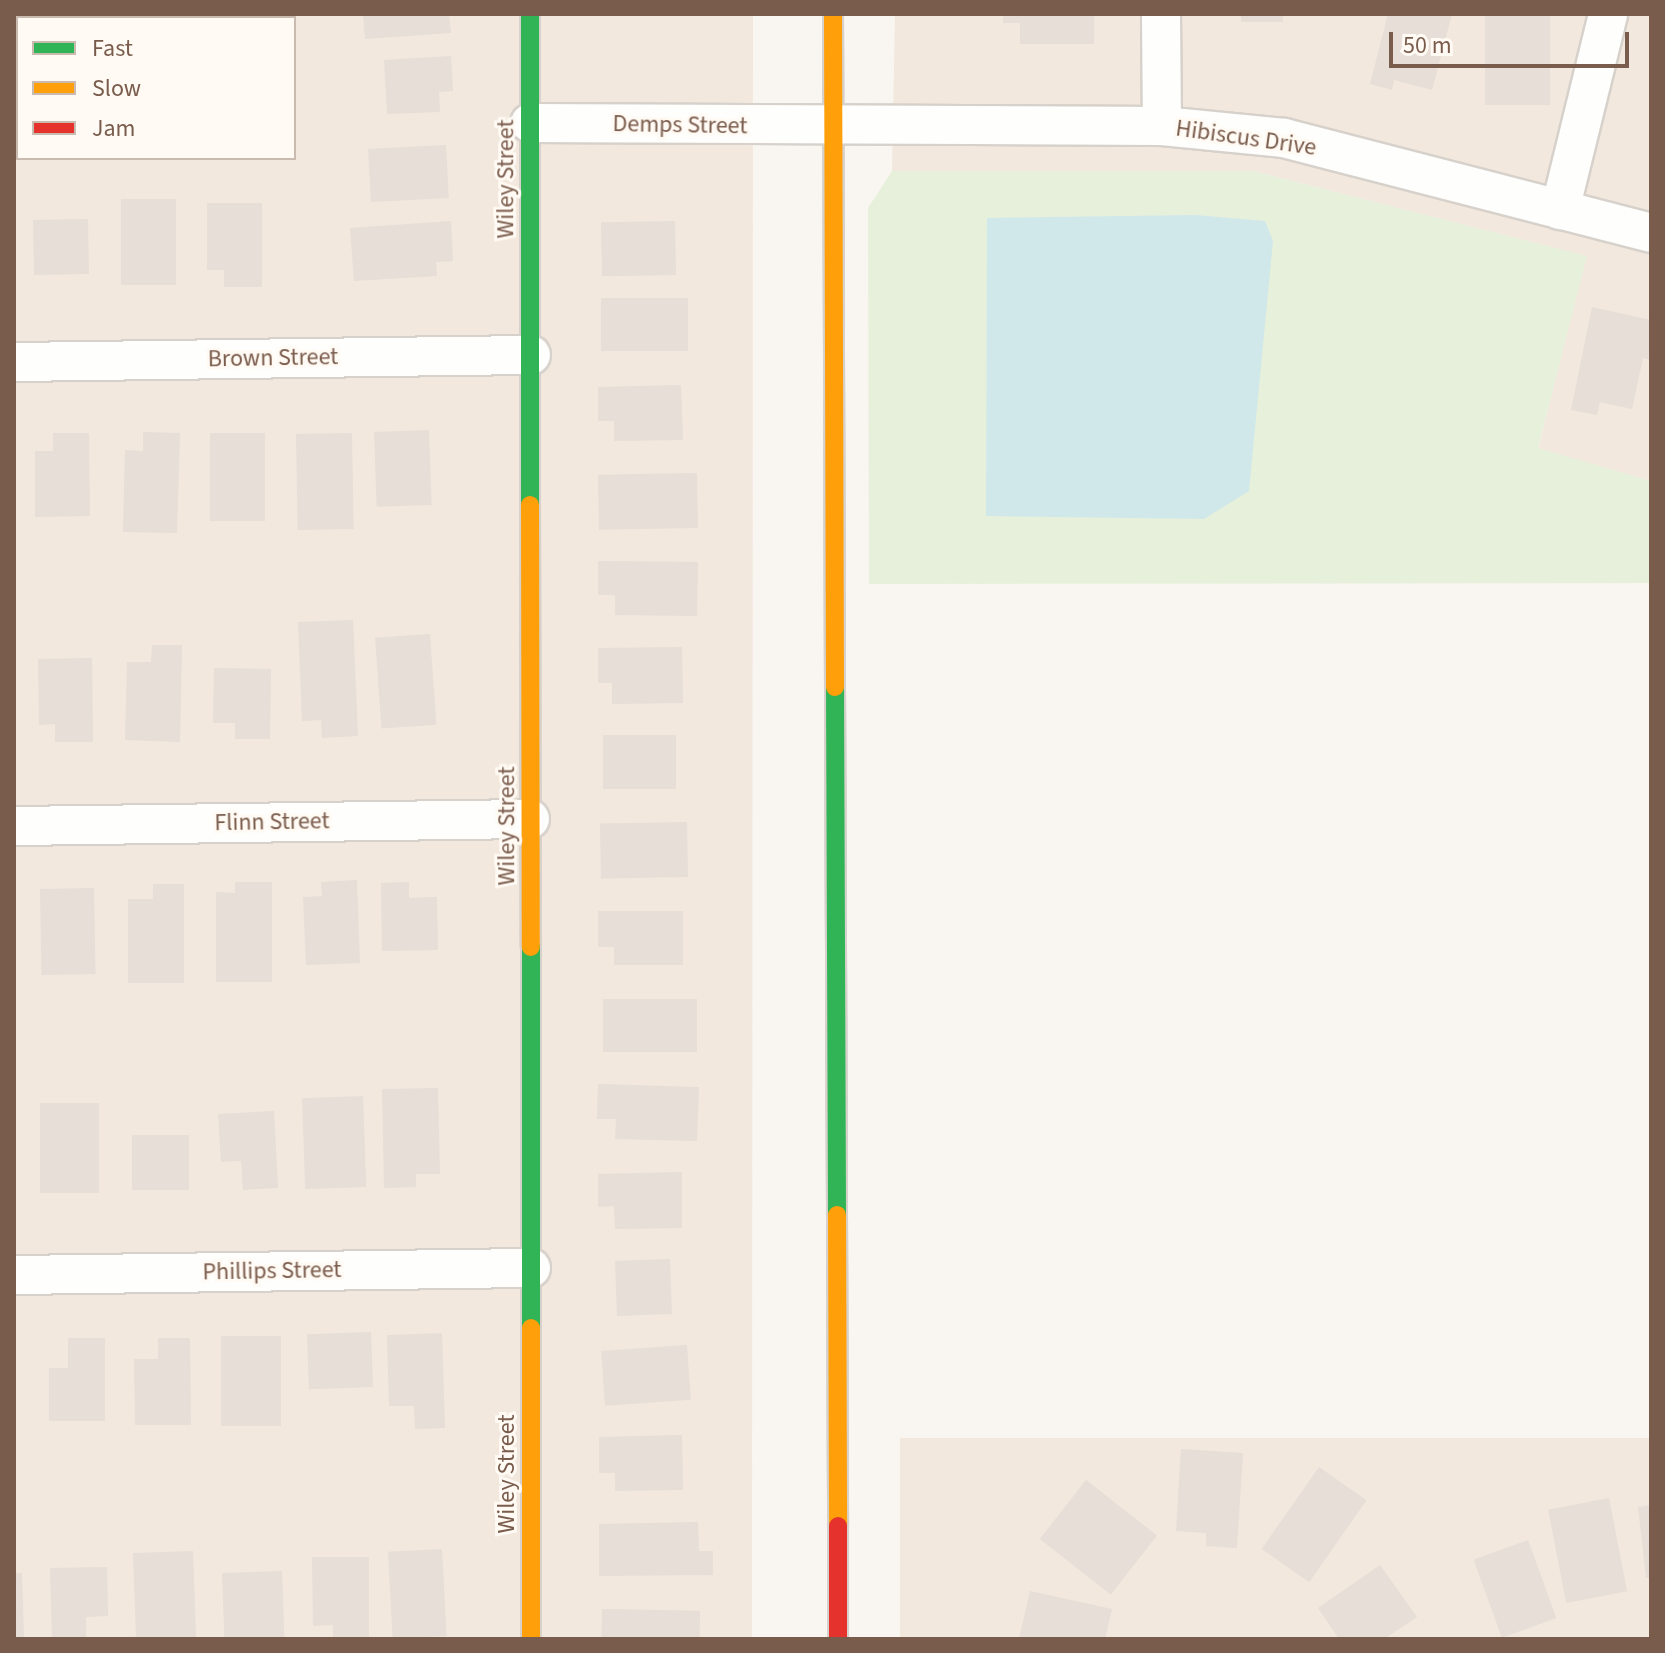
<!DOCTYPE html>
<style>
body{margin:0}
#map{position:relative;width:1665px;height:1653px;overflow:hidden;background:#f9f5f0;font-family:"Source Sans 3",sans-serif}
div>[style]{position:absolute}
.residential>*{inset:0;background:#f2e8de;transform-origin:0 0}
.green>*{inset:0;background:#e7f0db}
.water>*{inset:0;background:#d0e8ea}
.building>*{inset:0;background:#e6ded7;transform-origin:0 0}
.roads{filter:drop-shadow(2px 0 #d7d1cb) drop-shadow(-2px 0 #d7d1cb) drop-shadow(0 2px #d7d1cb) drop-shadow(0 -2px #d7d1cb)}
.street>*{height:38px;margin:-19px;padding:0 19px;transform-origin:19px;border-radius:19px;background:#fefefd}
.fast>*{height:18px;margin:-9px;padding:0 9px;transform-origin:9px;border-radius:9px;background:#30b455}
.slow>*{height:18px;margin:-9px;padding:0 9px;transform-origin:9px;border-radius:9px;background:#ff9f0a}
.jam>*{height:18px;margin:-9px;padding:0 9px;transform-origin:9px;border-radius:9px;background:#e5322d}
span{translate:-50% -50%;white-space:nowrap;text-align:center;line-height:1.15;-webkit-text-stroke:6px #fffaf3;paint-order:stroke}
.street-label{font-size:24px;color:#7a5c4d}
.frame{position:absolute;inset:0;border:16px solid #7a5c4d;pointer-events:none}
.legend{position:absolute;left:16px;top:16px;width:280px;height:144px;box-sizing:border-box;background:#fffaf3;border:2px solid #cabbb1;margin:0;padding:10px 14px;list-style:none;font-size:24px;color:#7a5c4d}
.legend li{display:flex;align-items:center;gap:16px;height:40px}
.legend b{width:40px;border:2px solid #cabbb1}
.scale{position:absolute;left:1389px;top:32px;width:240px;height:36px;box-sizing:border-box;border:4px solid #7a5c4d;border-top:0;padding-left:10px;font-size:24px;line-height:28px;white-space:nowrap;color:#7a5c4d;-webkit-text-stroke:6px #fffaf3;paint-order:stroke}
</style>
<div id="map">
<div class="residential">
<i style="clip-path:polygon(evenodd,14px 14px,753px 14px,752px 1639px,14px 1639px,14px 14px,18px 18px,294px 18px,294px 158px,18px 158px,18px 18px)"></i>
<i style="clip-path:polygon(895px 14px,1651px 14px,1651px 481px,1538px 449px,1586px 256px,1253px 171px,892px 171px)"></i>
<i style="left:900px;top:1438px;width:751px;height:201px"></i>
</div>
<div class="green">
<i style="clip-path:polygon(892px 171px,1253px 171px,1587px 256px,1538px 448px,1651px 481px,1651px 583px,869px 584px,868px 208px)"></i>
</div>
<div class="water">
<i style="clip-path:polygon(1195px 215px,1265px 221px,1273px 241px,1249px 491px,1204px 519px,986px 516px,987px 218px)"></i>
</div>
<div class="building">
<i style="left:30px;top:14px;width:55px;height:4px"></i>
<i style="left:117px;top:14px;width:53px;height:4px"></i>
<i style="left:204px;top:14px;width:57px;height:4px"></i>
<i style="clip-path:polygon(363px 14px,449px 14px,451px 33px,365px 39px)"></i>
<i style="clip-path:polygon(1003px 14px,1094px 14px,1094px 44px,1020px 44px,1020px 23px,1003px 23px)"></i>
<i style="left:1241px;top:14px;width:42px;height:8px"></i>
<i style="clip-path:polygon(1388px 14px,1452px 14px,1432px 90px,1394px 80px,1392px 90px,1370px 84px)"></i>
<i style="left:1485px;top:14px;width:65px;height:91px"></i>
<i style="clip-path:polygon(451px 56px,453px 91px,439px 92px,440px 112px,387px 114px,384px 60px)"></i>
<i style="left:446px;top:145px;width:53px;height:78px;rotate:87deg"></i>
<i style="left:121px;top:199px;width:55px;height:86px"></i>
<i style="clip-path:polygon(207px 203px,262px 203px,262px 287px,224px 287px,224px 270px,207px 270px)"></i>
<i style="left:88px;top:219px;width:55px;height:55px;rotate:89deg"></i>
<i style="clip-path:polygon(451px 221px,453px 261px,436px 262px,437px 276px,354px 281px,350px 228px)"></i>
<i style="left:675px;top:221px;width:54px;height:74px;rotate:89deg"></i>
<i style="left:688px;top:298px;width:53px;height:87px;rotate:90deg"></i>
<i style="clip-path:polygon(1592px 307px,1651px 320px,1651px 360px,1643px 358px,1632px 409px,1600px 402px,1597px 415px,1571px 410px)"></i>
<i style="clip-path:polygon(681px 385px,683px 440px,614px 441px,614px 421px,598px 421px,598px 387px)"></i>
<i style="left:429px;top:430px;width:75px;height:55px;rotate:88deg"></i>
<i style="clip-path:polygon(143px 432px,180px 433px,177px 533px,123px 532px,125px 450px,143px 451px)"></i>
<i style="clip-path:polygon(53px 433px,89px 433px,90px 516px,35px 517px,35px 451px,53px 451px)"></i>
<i style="left:265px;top:433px;width:88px;height:55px;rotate:90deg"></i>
<i style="left:352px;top:433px;width:96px;height:56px;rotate:89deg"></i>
<i style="left:697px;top:473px;width:55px;height:99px;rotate:89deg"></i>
<i style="clip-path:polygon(598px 561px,698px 562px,697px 616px,615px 615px,615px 595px,598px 595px)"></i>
<i style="clip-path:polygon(353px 620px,358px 736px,322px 738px,321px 720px,302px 721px,298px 622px)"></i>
<i style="left:430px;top:634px;width:91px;height:55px;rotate:86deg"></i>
<i style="clip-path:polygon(152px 645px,182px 645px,180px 742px,125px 740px,127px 662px,151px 662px)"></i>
<i style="clip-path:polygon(682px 647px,683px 703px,612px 704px,612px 683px,598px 683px,598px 648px)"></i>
<i style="clip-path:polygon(92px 658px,93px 742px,55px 742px,55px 724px,39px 725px,38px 659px)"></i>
<i style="clip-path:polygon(214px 668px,271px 669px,270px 739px,235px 739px,235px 723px,213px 723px)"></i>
<i style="left:603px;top:735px;width:73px;height:54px"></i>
<i style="left:687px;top:822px;width:55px;height:87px;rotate:89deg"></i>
<i style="clip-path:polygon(357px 880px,360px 963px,306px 965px,303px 897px,322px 896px,321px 882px)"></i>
<i style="clip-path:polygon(235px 882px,272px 882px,272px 982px,216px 982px,216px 892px,235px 893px)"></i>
<i style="clip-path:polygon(409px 882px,409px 898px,437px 897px,438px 950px,382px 951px,381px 883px)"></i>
<i style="clip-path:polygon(153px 884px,184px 884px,184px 983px,128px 983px,128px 899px,153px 899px)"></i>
<i style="left:94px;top:888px;width:86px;height:54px;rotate:89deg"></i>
<i style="clip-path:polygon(598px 911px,683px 911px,683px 965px,614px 965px,614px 947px,598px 947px)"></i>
<i style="left:603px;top:999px;width:94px;height:53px"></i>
<i style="clip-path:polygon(598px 1084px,699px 1087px,697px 1141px,615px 1139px,616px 1119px,597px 1119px)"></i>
<i style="clip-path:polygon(438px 1088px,440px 1174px,416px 1174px,416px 1187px,384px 1188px,382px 1089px)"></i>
<i style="left:363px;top:1096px;width:91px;height:61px;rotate:88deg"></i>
<i style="left:40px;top:1103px;width:59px;height:90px"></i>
<i style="clip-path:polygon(274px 1111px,278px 1188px,243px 1190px,241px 1161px,221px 1162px,218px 1114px)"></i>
<i style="left:132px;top:1135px;width:57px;height:55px"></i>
<i style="clip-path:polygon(682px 1172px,682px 1228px,615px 1229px,614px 1206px,598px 1207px,598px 1174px)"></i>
<i style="left:670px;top:1259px;width:55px;height:55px;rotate:88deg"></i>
<i style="left:371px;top:1332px;width:55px;height:64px;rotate:88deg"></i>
<i style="clip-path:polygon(442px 1333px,445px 1428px,415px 1429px,414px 1406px,389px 1406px,387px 1335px)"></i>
<i style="left:221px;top:1336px;width:60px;height:90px"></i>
<i style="clip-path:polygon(68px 1338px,105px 1338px,105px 1421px,49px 1421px,49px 1368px,68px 1368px)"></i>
<i style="clip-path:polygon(158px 1338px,190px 1338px,191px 1425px,135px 1425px,134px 1359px,158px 1359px)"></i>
<i style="left:687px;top:1345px;width:55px;height:86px;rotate:86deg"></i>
<i style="clip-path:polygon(682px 1435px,683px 1490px,615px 1491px,615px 1473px,599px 1473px,599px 1437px)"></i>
<i style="clip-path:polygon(1181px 1449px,1243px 1453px,1237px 1548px,1206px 1546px,1206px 1533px,1176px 1531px)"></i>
<i style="left:1319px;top:1467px;width:58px;height:100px;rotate:35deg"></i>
<i style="left:1086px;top:1480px;width:90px;height:75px;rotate:38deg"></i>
<i style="left:1609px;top:1498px;width:95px;height:62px;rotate:79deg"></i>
<i style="clip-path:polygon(1651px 1505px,1651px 1578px,1646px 1578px,1638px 1507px)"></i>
<i style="clip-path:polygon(698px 1522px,699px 1551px,713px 1551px,713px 1575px,599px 1576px,599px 1524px)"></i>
<i style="left:1528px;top:1540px;width:83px;height:58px;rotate:70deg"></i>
<i style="left:442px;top:1549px;width:87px;height:54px;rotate:87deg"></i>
<i style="left:193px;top:1551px;width:88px;height:60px;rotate:88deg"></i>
<i style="clip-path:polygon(312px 1557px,369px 1557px,369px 1639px,333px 1639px,333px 1625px,313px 1626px)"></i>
<i style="clip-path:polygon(1380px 1565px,1417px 1617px,1384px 1639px,1339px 1639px,1318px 1608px)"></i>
<i style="clip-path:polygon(107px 1567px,108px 1616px,86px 1617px,86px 1639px,52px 1639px,50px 1568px)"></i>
<i style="left:282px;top:1571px;width:68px;height:60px;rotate:88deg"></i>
<i style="clip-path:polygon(14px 1573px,22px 1573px,24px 1639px,14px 1639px)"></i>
<i style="clip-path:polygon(1030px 1591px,1112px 1609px,1105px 1639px,1019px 1639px)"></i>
<i style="left:602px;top:1609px;width:98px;height:30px;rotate:1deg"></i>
</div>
<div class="roads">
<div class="street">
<i style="left:1161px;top:14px;width:112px;rotate:89.5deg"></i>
<i style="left:530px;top:123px;width:632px;rotate:0.27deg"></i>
<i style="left:1162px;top:126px;width:123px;rotate:5.6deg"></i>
<i style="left:1284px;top:138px;width:379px;rotate:14.5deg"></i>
<i style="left:1560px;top:210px;width:202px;rotate:-76.2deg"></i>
<i style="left:14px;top:362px;width:517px;rotate:-0.78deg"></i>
<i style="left:14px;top:826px;width:516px;rotate:-0.78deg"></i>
<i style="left:14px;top:1275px;width:517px;rotate:-0.78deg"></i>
</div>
<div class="fast">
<i style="left:530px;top:14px;width:491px;rotate:90deg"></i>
<i style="left:835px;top:687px;width:528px;rotate:89.78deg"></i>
<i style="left:531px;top:947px;width:381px;rotate:90deg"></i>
</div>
<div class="slow">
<i style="left:833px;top:14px;width:673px;rotate:89.83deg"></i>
<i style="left:530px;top:505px;width:442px;rotate:89.9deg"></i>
<i style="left:837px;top:1215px;width:311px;rotate:89.8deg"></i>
<i style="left:531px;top:1328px;width:311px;rotate:90deg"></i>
</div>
<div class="jam">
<i style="left:838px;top:1526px;width:113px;rotate:90deg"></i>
</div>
</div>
<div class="street-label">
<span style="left:680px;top:125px;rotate:1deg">Demps Street</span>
<span style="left:1246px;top:138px;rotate:8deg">Hibiscus Drive</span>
<span style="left:506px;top:179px;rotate:-90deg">Wiley Street</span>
<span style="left:273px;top:358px;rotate:-1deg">Brown Street</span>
<span style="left:272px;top:822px;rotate:-1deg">Flinn Street</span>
<span style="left:507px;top:826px;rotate:-90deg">Wiley Street</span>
<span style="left:272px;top:1271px;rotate:-1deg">Phillips Street</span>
<span style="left:507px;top:1474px;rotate:-90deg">Wiley Street</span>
</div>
<div class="frame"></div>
<ul class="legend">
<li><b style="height:10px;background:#30b455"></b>Fast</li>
<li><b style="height:10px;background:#ff9f0a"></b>Slow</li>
<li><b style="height:10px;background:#e5322d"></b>Jam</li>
</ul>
<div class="scale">50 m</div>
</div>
